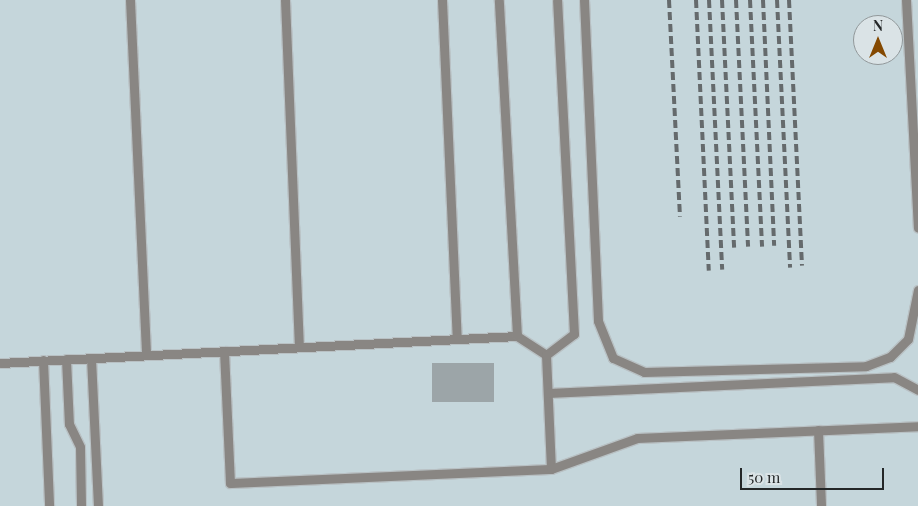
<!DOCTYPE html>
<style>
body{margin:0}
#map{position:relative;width:918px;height:506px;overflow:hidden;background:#dae3e6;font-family:"Playfair Display",serif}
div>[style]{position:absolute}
.built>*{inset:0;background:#c5d6db}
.building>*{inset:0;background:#9ca5a8;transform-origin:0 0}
.roads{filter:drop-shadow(1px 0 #b9c1c4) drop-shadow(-1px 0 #b9c1c4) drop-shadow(0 1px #b9c1c4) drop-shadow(0 -1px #b9c1c4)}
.service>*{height:9px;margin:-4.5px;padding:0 4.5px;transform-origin:4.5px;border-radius:4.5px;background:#898683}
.rail>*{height:4px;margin-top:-2px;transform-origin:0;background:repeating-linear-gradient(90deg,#656a6c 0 8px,transparent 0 12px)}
span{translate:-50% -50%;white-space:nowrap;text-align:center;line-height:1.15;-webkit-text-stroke:4px #dae3e6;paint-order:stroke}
.north{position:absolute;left:853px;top:15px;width:50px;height:50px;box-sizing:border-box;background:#dae3e6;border:1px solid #91989a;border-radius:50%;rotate:0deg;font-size:14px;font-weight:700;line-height:20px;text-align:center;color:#242728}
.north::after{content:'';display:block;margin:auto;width:18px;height:22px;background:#844901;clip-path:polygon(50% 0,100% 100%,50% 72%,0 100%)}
.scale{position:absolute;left:740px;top:468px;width:144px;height:22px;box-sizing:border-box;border:2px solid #242728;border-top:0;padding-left:6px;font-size:15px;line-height:18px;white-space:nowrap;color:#242728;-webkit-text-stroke:4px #dae3e6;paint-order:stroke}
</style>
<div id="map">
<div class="built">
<i style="clip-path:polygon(evenodd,0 0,918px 0,918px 506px,0 506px,0 0,863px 25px,893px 25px,893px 55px,863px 55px,863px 25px)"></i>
</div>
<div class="building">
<i style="left:494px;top:363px;width:39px;height:62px;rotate:90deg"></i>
</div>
<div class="roads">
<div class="service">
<i style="left:130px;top:0;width:355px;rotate:87.4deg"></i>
<i style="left:285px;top:0;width:347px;rotate:87.7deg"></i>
<i style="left:442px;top:0;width:339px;rotate:87.5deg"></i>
<i style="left:584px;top:0;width:321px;rotate:87.5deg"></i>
<i style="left:598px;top:321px;width:40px;rotate:68deg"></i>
<i style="left:613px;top:358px;width:34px;rotate:24deg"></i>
<i style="left:644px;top:372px;width:222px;rotate:-1.5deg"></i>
<i style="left:866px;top:366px;width:26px;rotate:-21deg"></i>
<i style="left:890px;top:357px;width:25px;rotate:-45deg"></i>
<i style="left:908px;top:339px;width:50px;rotate:-78.5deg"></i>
<i style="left:906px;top:0;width:228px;rotate:87deg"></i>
<i style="left:517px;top:336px;width:35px;rotate:33deg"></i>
<i style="left:546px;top:355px;width:114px;rotate:87.5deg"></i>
<i style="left:224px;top:351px;width:132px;rotate:87.4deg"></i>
<i style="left:230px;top:483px;width:321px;rotate:-2.5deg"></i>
<i style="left:551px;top:469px;width:91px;rotate:-19.8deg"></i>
<i style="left:637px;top:438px;width:281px;rotate:-2.4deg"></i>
<i style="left:546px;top:355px;width:35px;rotate:-37deg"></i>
<i style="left:574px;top:334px;width:334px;rotate:-92.9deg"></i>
<i style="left:91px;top:358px;width:148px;rotate:87.3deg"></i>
<i style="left:66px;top:359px;width:65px;rotate:87.4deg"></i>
<i style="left:69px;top:424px;width:25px;rotate:64deg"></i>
<i style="left:80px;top:447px;width:59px;rotate:89deg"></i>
<i style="left:43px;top:360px;width:146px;rotate:87.6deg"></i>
<i style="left:0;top:363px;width:518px;rotate:-2.99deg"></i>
<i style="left:517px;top:336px;width:336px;rotate:-93.1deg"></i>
<i style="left:548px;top:393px;width:346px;rotate:-2.6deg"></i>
<i style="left:894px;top:377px;width:27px;rotate:28deg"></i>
<i style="left:818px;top:430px;width:76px;rotate:87.7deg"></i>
</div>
</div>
<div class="rail">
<i style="left:669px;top:0;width:217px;rotate:87.1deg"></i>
<i style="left:696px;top:0;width:271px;rotate:87.3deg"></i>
<i style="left:709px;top:0;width:270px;rotate:87.2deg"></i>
<i style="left:722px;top:0;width:248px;rotate:87.2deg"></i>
<i style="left:736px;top:0;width:247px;rotate:87.2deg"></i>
<i style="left:750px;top:0;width:247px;rotate:87.2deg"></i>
<i style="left:763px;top:0;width:246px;rotate:87.4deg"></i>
<i style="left:777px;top:0;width:268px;rotate:87.2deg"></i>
<i style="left:789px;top:0;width:266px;rotate:87.2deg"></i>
</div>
<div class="north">N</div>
<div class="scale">50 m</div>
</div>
